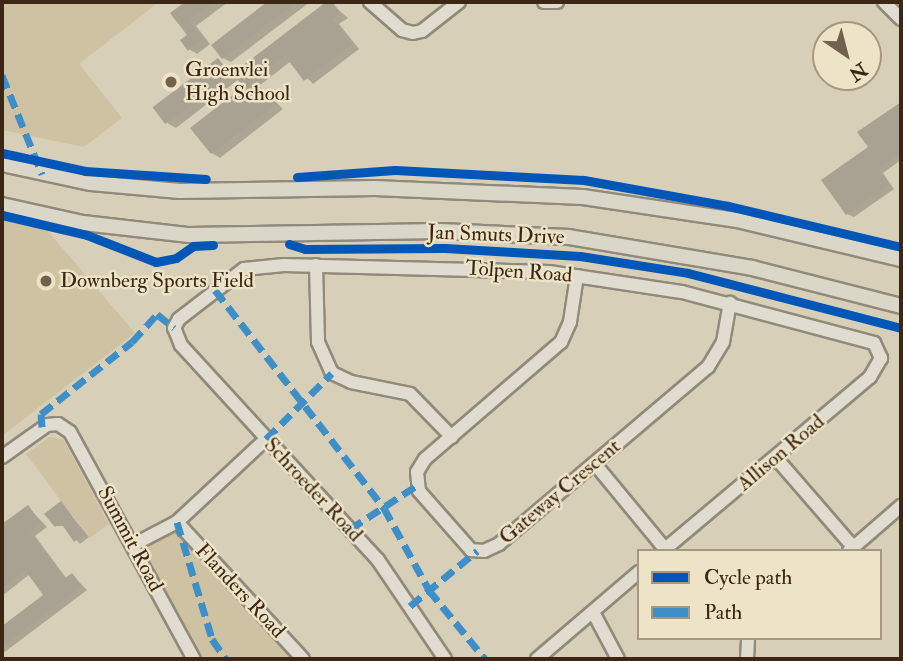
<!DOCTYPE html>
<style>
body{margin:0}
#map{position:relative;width:903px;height:661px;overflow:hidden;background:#d7cfb8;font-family:"IM FELL Double Pica",serif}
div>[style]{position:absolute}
.green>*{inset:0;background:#cec2a3}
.shadow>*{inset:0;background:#0003}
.building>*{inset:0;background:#a9a292;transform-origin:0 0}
.roads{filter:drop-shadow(2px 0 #918a7a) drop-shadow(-2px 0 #918a7a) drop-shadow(0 2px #918a7a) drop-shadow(0 -2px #918a7a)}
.minor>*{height:12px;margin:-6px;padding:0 6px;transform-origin:6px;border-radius:6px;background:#e0dcd0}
.major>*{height:14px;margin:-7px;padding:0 7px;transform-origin:7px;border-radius:7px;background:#dad6c8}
.quiet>*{height:7px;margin-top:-3.5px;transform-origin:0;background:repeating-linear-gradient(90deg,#3e8fc8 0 14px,transparent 0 21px)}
.cycleway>*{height:9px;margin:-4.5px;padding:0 4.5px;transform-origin:4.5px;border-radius:4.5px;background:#0057b8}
.dots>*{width:19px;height:19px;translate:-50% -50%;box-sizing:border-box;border:4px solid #ede4c8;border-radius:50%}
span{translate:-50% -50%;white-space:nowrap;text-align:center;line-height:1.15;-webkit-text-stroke:5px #ede4c8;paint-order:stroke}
.poi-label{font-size:21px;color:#3c2614}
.left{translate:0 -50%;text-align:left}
.street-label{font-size:21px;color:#3c2614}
.frame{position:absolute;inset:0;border:4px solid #3c2614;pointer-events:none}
.legend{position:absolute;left:637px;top:549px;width:245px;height:91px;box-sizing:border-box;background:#ede4c8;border:2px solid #a69880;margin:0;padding:9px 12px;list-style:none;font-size:21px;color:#3c2614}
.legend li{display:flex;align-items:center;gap:14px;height:35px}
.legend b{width:35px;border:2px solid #a69880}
.north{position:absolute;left:812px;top:21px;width:70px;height:70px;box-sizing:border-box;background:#ede4c8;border:2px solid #a69880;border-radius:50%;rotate:145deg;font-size:19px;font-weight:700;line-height:28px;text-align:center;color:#3c2614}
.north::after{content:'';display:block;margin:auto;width:24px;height:32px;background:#72614d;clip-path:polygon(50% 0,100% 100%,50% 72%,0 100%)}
</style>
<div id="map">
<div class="green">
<i style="clip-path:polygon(2px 2px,159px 2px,79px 64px,122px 118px,84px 147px,2px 130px)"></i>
<i style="clip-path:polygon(2px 220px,47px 230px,135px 333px,2px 436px)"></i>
<i style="clip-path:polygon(49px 437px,63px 439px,109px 524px,90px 538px,72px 515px,55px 527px,44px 514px,61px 501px,26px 454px)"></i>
<i style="clip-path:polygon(172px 530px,182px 534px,295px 659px,201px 659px,144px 556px,146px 545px)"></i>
</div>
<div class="shadow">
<i style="clip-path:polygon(188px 2px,228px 2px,196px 26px,210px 44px,197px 54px,189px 49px,189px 35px,173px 14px)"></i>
<i style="clip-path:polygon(270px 2px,310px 2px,231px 62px,223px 58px,214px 45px)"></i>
<i style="clip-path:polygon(329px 2px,348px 18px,339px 24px,359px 49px,313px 84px,291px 61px,259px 86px,283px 109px,220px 158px,212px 153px,246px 87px,239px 79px,176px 128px,167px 123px,218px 60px,234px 75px)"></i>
<i style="clip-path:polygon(897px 115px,901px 121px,901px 160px,883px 173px,894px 189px,854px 217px,847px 214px,870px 148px)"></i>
<i style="clip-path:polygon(61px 503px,89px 537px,80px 544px,65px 526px,56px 526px)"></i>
<i style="clip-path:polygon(28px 507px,47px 527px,35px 536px,67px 579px,72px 575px,87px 590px,2px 654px,2px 628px,46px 595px,30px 574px,2px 596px,2px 570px,7px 566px,2px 559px,2px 526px)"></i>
</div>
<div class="building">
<i style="clip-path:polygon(185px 2px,215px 2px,189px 21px,203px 39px,188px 51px,180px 40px,187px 35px,170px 13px)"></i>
<i style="clip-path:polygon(267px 2px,297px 2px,222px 59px,211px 45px)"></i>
<i style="clip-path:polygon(326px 2px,332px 2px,341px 13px,332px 19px,352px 44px,304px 81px,285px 56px,252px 81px,276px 104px,211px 154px,190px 128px,243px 87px,233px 73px)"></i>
<i style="left:218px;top:58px;width:21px;height:82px;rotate:53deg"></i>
<i style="clip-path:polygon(901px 102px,901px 153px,878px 169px,889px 185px,846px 215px,821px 180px,868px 147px,857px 132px)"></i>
<i style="clip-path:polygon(61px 501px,85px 534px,74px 542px,61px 523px,55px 527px,44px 514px)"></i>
<i style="clip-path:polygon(28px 505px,41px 523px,30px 532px,64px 579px,72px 573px,82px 586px,2px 647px,2px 626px,43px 595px,25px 570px,2px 588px,2px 524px)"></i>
</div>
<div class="roads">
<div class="minor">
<i style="left:370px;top:2px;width:43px;rotate:41.2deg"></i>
<i style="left:402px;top:30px;width:11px;rotate:15deg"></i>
<i style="left:413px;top:33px;width:9px;rotate:-13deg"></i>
<i style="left:422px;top:31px;width:47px;rotate:-38.1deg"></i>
<i style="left:544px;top:2px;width:13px"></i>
<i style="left:884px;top:2px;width:24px;rotate:45deg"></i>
<i style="left:316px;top:265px;width:77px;rotate:88.5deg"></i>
<i style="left:318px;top:342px;width:34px;rotate:66deg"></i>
<i style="left:332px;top:373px;width:21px;rotate:25deg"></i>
<i style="left:351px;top:382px;width:60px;rotate:11.5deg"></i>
<i style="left:410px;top:394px;width:60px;rotate:45.7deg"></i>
<i style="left:577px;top:276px;width:47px;rotate:98.7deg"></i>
<i style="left:570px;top:322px;width:22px;rotate:114deg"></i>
<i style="left:561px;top:342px;width:179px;rotate:139.3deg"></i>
<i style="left:425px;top:459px;width:15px;rotate:122deg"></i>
<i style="left:417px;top:472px;width:19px;rotate:84deg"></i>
<i style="left:419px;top:491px;width:79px;rotate:48.6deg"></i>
<i style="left:471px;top:550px;width:13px;rotate:4deg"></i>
<i style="left:484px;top:551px;width:17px;rotate:-25deg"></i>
<i style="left:499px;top:544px;width:274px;rotate:-40.3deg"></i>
<i style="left:708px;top:367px;width:29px;rotate:-59deg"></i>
<i style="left:723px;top:342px;width:40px;rotate:-80deg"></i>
<i style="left:2px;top:457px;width:55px;rotate:-35.4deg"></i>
<i style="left:47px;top:425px;width:11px;rotate:-5deg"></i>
<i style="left:58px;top:424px;width:14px;rotate:34deg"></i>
<i style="left:70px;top:432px;width:259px;rotate:61.4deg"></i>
<i style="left:776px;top:458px;width:118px;rotate:49.1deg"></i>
<i style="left:595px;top:464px;width:110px;rotate:50.5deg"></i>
<i style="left:177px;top:522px;width:186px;rotate:47.4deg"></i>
<i style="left:133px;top:545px;width:50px;rotate:-27.6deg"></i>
<i style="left:177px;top:522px;width:122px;rotate:-43deg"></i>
<i style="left:849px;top:551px;width:69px;rotate:-40.9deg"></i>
<i style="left:593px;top:612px;width:53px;rotate:62deg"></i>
<i style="left:445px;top:659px;width:120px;rotate:-124.1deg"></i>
<i style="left:378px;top:560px;width:292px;rotate:-132.5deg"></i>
<i style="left:181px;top:345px;width:18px;rotate:-112deg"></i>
<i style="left:174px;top:328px;width:10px;rotate:-61deg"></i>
<i style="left:179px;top:319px;width:82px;rotate:-37.6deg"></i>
<i style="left:244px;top:269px;width:40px;rotate:-5.7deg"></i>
<i style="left:284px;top:265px;width:265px;rotate:1.5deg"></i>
<i style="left:549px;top:272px;width:134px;rotate:8.6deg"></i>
<i style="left:682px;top:292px;width:199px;rotate:14.9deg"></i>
<i style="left:874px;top:343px;width:17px;rotate:65deg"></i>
<i style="left:881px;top:358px;width:22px;rotate:120deg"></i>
<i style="left:870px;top:377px;width:270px;rotate:140deg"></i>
<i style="left:537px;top:659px;width:134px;rotate:-40.5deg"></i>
<i style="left:747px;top:659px;width:21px;rotate:-87deg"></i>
</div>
<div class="major">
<i style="left:2px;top:164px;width:91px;rotate:12.1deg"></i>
<i style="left:91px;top:183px;width:89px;rotate:5.1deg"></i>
<i style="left:180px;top:191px;width:195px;rotate:-0.9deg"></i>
<i style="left:375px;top:188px;width:208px;rotate:2.5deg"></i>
<i style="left:583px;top:197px;width:156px;rotate:8.5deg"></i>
<i style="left:737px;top:220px;width:169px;rotate:13.4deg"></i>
<i style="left:2px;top:205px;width:83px;rotate:12.5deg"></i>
<i style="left:83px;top:223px;width:107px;rotate:6.5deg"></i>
<i style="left:189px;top:235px;width:252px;rotate:-0.9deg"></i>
<i style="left:441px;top:231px;width:128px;rotate:2.7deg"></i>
<i style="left:569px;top:237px;width:186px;rotate:9.6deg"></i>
<i style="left:752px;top:268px;width:154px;rotate:14.3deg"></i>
</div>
</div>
<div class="quiet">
<i style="left:2px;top:75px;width:107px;rotate:68deg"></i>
<i style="left:215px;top:290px;width:276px;rotate:52.2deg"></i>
<i style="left:384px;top:508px;width:94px;rotate:61.2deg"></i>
<i style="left:429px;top:590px;width:89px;rotate:50.9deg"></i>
<i style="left:42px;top:427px;width:13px;rotate:-94deg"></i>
<i style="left:41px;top:414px;width:116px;rotate:-38.4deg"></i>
<i style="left:132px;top:342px;width:38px;rotate:-48deg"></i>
<i style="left:157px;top:314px;width:22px;rotate:39deg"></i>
<i style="left:266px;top:439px;width:93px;rotate:-45deg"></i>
<i style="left:177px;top:522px;width:122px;rotate:73.3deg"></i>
<i style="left:212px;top:639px;width:24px;rotate:55deg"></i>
<i style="left:350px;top:529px;width:79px;rotate:-33.1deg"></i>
<i style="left:410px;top:606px;width:87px;rotate:-39.4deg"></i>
</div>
<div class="cycleway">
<i style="left:2px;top:153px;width:85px;rotate:12.2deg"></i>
<i style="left:85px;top:171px;width:121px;rotate:3.8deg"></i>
<i style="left:297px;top:177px;width:98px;rotate:-4.1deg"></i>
<i style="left:395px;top:170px;width:189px;rotate:3deg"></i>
<i style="left:584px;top:180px;width:146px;rotate:10.2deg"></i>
<i style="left:728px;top:206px;width:178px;rotate:13.3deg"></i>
<i style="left:2px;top:215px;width:87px;rotate:13.2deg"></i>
<i style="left:87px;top:235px;width:74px;rotate:21.4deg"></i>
<i style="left:156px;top:262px;width:20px;rotate:-11deg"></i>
<i style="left:176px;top:258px;width:21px;rotate:-35deg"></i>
<i style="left:193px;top:246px;width:20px;rotate:-3deg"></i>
<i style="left:289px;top:244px;width:17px;rotate:17deg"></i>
<i style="left:305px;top:249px;width:140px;rotate:-0.4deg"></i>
<i style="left:445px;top:248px;width:135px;rotate:3.4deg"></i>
<i style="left:580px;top:256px;width:109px;rotate:8.9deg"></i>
<i style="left:688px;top:273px;width:220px;rotate:14.5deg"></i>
</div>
<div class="dots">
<i style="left:171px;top:82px;background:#72614d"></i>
<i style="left:46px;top:281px;background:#72614d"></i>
</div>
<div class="poi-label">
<span class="left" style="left:185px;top:82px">Groenvlei<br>High School</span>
<span class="left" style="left:60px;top:281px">Downberg Sports Field</span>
</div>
<div class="street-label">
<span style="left:496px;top:235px;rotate:2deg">Jan Smuts Drive</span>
<span style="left:519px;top:272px;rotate:4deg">Tolpen Road</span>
<span style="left:781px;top:453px;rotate:-40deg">Allison Road</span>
<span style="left:313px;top:490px;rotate:47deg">Schroeder Road</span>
<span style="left:560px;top:492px;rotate:-40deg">Gateway Crescent</span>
<span style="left:130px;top:539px;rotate:62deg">Summit Road</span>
<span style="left:240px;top:591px;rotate:47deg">Flanders Road</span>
</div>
<div class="frame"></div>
<ul class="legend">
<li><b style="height:9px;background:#0057b8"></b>Cycle path</li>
<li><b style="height:9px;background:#3e8fc8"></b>Path</li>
</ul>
<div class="north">N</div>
</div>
